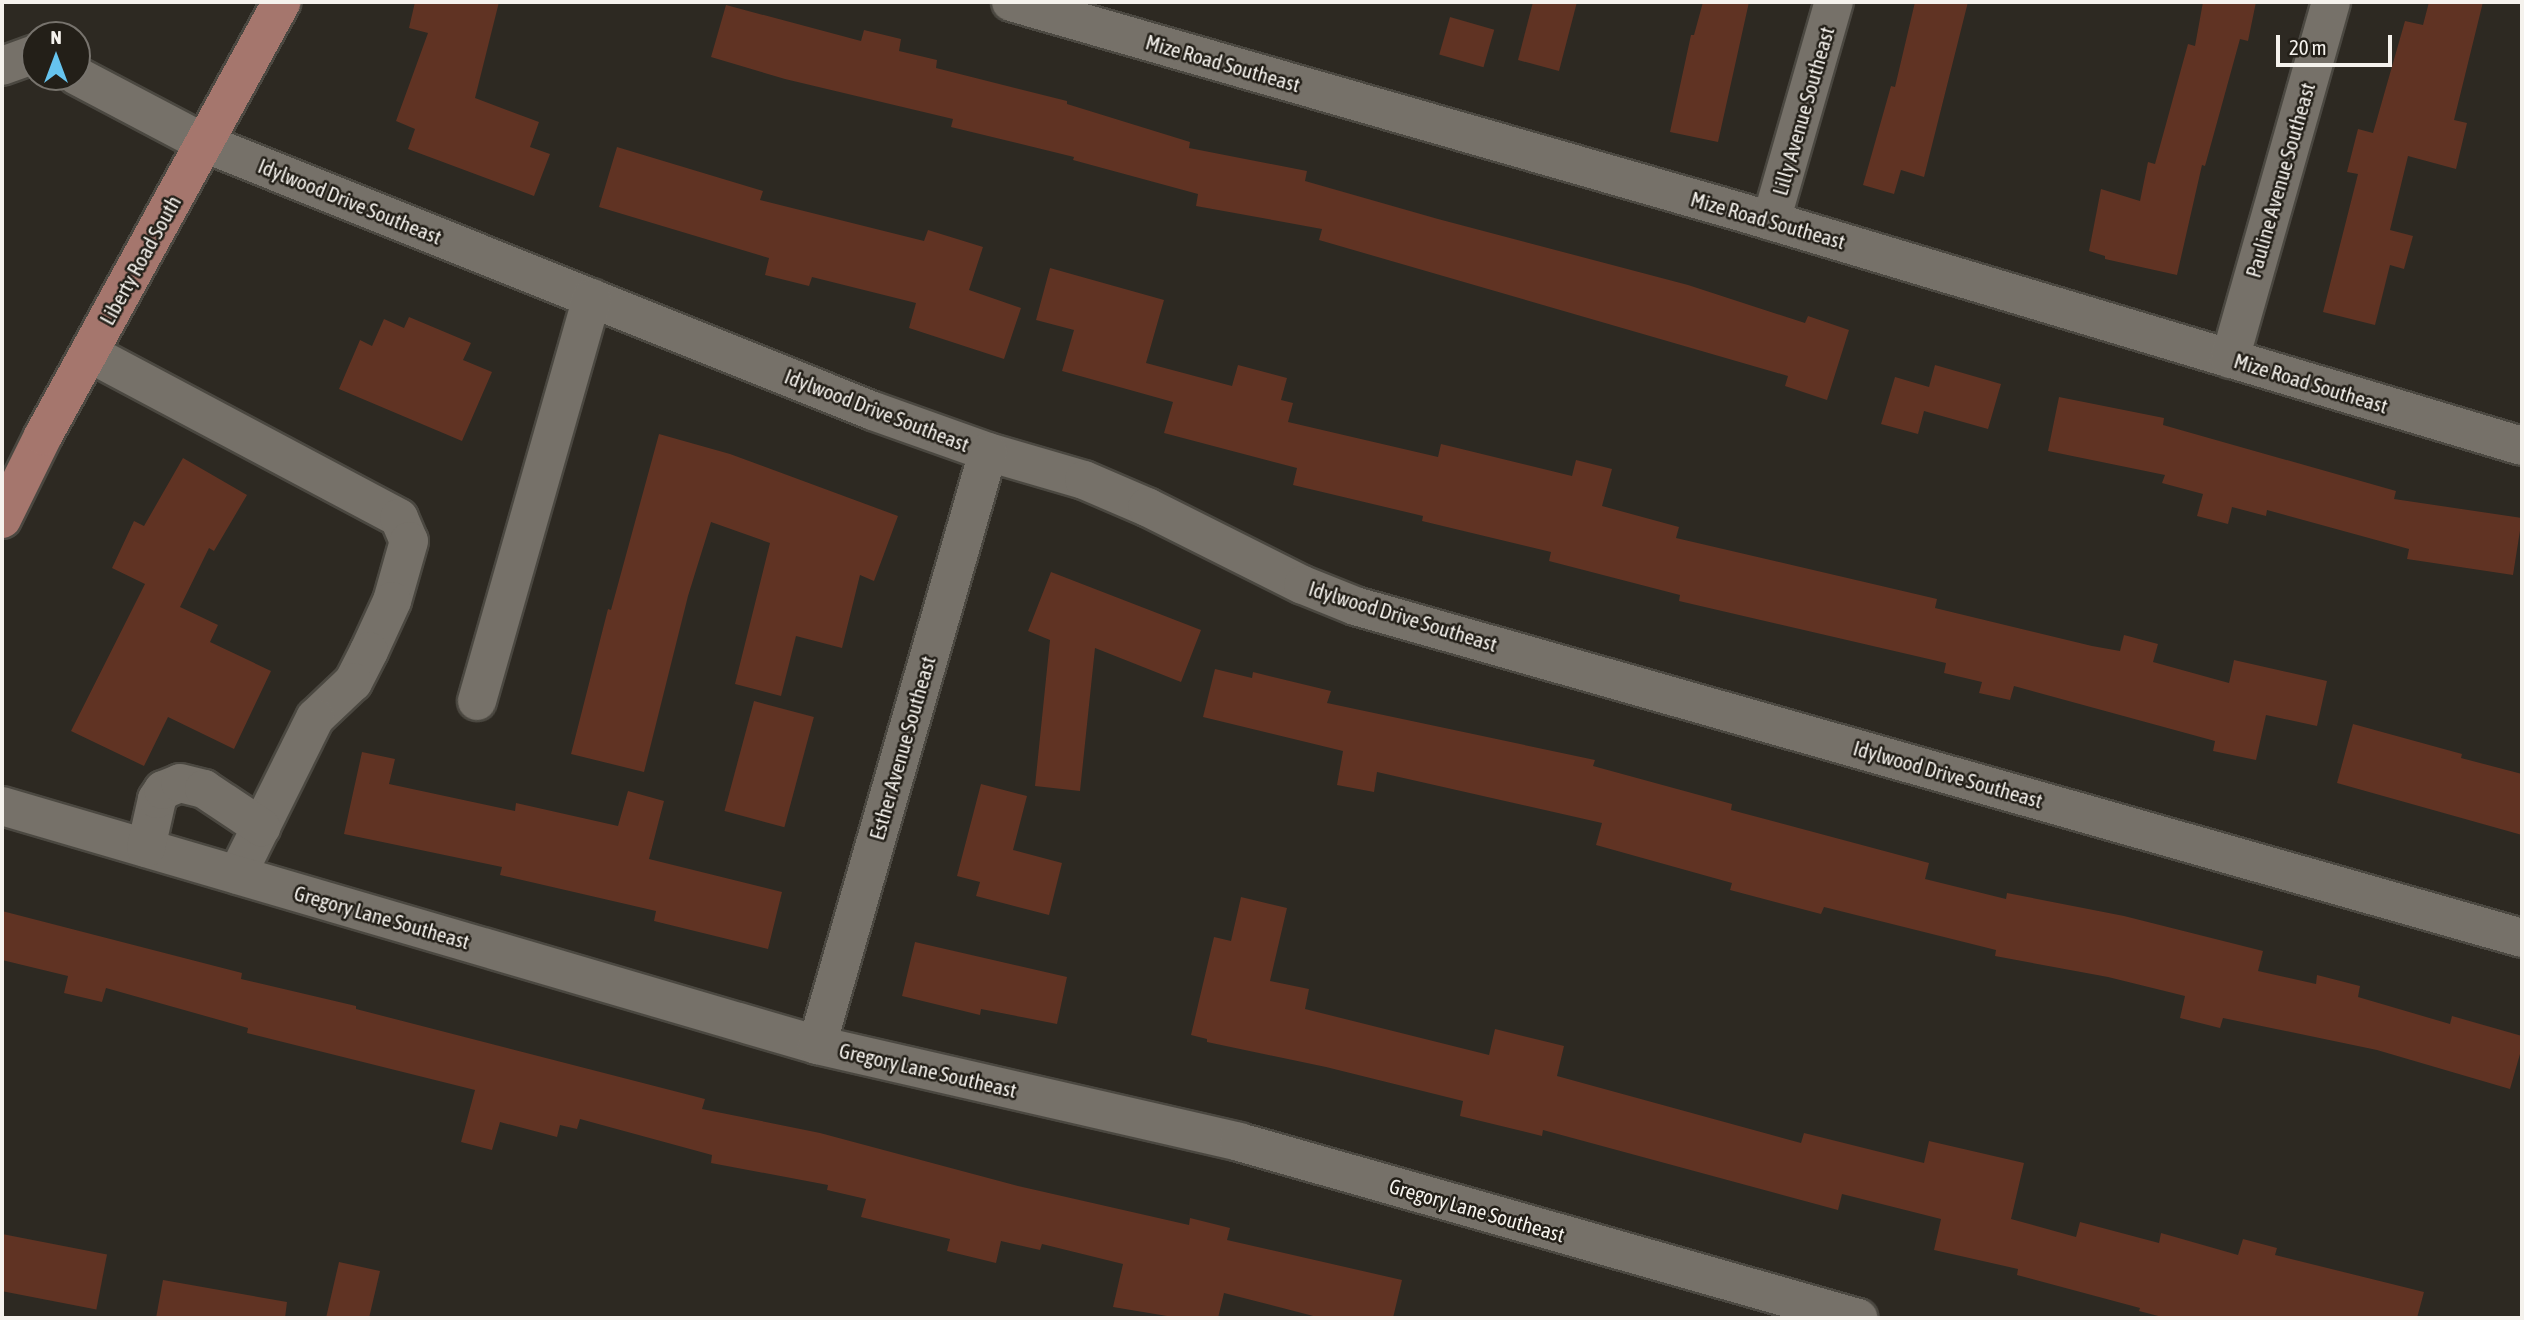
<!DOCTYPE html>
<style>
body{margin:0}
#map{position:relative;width:2524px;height:1320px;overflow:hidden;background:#2d2922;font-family:"Asap Condensed",sans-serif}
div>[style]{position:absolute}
.building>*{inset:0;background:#603323;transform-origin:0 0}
.roads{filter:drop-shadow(2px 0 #4b4841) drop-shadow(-2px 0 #4b4841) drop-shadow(0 2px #4b4841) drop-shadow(0 -2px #4b4841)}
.minor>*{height:38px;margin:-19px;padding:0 19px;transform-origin:19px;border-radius:19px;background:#767169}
.major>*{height:38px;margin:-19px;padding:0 19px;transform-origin:19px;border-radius:19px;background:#a5766d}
span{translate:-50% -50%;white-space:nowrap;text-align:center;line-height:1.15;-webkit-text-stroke:5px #231f18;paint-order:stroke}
.street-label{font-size:21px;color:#f5f2ed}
.frame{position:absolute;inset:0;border:4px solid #f5f2ed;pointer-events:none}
.north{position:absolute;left:21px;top:21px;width:70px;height:70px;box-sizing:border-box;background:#231f18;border:2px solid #77736d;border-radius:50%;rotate:0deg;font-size:19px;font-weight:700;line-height:28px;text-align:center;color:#f5f2ed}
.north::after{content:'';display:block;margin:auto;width:24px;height:32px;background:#66c4ef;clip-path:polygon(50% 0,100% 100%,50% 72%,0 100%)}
.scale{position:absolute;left:2276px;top:35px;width:116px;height:32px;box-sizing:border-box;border:4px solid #f5f2ed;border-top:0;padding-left:9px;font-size:21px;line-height:24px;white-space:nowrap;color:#f5f2ed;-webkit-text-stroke:5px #231f18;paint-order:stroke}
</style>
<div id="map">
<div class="building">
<i style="clip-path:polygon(415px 2px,499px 2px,475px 98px,539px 122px,530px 147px,550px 154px,534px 196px,408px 149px,415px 129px,396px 121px,428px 33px,409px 28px)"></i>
<i style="clip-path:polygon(1533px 2px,1577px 2px,1559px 71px,1518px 60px)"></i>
<i style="clip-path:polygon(1703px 2px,1749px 2px,1718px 142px,1670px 132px,1691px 35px,1694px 35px)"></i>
<i style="clip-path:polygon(1915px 2px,1968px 2px,1924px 177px,1901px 170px,1894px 194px,1863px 185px,1891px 86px,1895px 87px)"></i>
<i style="clip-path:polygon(2203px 2px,2256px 2px,2248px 41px,2240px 39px,2205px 166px,2202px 165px,2177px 275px,2105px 259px,2105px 256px,2089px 251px,2101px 189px,2140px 201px,2148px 162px,2155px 164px,2188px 44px,2195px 46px)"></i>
<i style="clip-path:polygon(2429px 2px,2483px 2px,2454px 120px,2467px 123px,2456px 169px,2408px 156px,2390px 230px,2413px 236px,2404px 269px,2390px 265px,2375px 325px,2323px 312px,2358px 174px,2347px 172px,2358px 129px,2373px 133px,2405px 21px,2423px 25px)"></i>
<i style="clip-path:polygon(726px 5px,861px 41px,864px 30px,901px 39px,899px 51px,937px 60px,936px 68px,1067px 101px,1067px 104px,1190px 142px,1189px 148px,1307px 171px,1305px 181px,1438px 219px,1688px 285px,1805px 323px,1808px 316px,1849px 330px,1827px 400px,1785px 386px,1788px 376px,1319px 240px,1322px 229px,1196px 206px,1198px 194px,1073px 160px,1074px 157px,951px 127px,953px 119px,785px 79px,711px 57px)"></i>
<i style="left:1450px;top:17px;width:46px;height:39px;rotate:16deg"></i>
<i style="clip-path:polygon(617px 147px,763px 191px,760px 200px,924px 241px,928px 230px,983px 247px,969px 290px,1021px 308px,1004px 359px,909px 328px,916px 303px,812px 277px,809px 286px,765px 275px,769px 258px,599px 207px)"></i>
<i style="clip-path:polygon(1050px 268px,1164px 300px,1146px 363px,1232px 386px,1238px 365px,1287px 378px,1281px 400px,1293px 403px,1288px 422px,1438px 457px,1441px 444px,1572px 476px,1576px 460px,1612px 469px,1602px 506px,1679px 527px,1676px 538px,1937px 599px,1935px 608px,2092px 646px,2120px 651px,2124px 635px,2158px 644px,2153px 662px,2229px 683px,2234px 660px,2327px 681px,2317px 726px,2266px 715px,2256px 760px,2213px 751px,2215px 741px,2014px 686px,2010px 700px,1979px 693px,1982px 682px,1944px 673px,1946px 663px,1679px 601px,1680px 595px,1549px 561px,1551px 552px,1422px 521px,1423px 516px,1293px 485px,1297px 468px,1164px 433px,1173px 402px,1062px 371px,1074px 330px,1036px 320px)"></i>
<i style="clip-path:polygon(409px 317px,471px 343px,463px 360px,492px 372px,462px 441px,339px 389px,360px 340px,372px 346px,384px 319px,404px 328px)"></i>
<i style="clip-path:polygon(1935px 365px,2001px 384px,1988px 429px,1924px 411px,1918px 434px,1881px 424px,1895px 377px,1929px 387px)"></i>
<i style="clip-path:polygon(2059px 397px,2164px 418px,2163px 425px,2396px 491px,2394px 499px,2522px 518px,2513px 575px,2407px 559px,2409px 549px,2267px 510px,2266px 516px,2232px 507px,2228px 524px,2197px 516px,2203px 494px,2162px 483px,2165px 475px,2048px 451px)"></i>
<i style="clip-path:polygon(659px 434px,730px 454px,898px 516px,874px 581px,860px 575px,842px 648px,796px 636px,781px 696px,735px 684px,770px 543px,711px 522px,688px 596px,644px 772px,571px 754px,608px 609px,611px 610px)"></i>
<i style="clip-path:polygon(183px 458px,247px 495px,214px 551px,209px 548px,180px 607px,218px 625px,210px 642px,271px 671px,234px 749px,168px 717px,144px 766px,71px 731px,145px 584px,112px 568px,134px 521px,144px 526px)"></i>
<i style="clip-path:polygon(1051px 572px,1201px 630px,1181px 682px,1095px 648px,1080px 791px,1035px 786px,1050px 640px,1028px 631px)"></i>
<i style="clip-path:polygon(1215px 669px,1252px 678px,1253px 672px,1331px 691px,1327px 703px,1595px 760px,1593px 766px,1732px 804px,1731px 810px,1929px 863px,1925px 879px,2006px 899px,2007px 893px,2124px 916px,2263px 951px,2258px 971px,2316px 984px,2317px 975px,2360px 986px,2358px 997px,2450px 1024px,2452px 1016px,2522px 1036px,2522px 1047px,2510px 1089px,2377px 1050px,2223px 1018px,2220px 1028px,2180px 1018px,2185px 996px,2108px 977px,1995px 956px,1996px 950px,1824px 907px,1821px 914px,1730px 890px,1732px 883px,1596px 845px,1602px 823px,1377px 772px,1374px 792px,1337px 785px,1343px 751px,1203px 717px)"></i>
<i style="left:754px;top:701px;width:62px;height:114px;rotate:15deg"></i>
<i style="clip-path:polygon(2353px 724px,2462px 754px,2461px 758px,2522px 774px,2522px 835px,2337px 783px)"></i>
<i style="clip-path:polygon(362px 752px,395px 759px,389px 784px,515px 811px,516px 803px,618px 826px,628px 791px,664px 801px,649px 859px,782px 892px,768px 949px,654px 921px,656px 911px,500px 875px,502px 867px,344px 834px)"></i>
<i style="clip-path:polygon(981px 784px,1027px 796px,1013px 850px,1062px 863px,1049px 915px,976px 896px,980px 882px,957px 876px)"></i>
<i style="clip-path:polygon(1241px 897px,1287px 908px,1270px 981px,1309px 989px,1305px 1009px,1489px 1055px,1495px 1029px,1564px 1046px,1557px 1076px,1801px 1143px,1804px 1133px,1924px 1163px,1929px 1141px,2024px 1163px,2011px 1219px,2076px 1237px,2080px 1222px,2159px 1243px,2161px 1233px,2238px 1255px,2243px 1239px,2277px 1248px,2275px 1255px,2424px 1292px,2417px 1318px,2166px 1318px,2139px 1311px,2140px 1308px,2017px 1275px,2018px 1269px,1934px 1250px,1941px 1219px,1842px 1194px,1838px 1210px,1543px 1130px,1542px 1136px,1460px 1116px,1463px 1101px,1326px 1067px,1207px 1042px,1207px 1039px,1191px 1035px,1214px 937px,1231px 941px)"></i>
<i style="clip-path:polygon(2px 911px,242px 973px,241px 979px,356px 1006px,356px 1009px,705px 1099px,702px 1109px,820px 1133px,1018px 1186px,1189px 1225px,1190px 1218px,1230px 1228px,1227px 1240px,1402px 1280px,1393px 1318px,1321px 1318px,1224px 1293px,1218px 1318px,1179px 1318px,1113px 1307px,1123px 1264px,1042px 1244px,1040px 1250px,1001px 1241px,996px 1263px,947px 1251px,950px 1239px,861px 1217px,866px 1199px,827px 1190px,828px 1185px,711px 1163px,712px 1155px,580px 1119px,577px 1129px,560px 1125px,557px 1137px,500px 1122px,492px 1150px,461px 1142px,475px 1090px,247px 1033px,248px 1028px,106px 988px,102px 1002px,64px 993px,68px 976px,2px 960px)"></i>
<i style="clip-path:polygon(915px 942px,1067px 977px,1057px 1024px,981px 1009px,980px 1015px,902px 996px)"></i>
<i style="left:2px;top:1234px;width:107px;height:56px;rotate:11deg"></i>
<i style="clip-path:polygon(339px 1262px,380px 1271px,369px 1318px,326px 1318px)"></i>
<i style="clip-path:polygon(163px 1280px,287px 1302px,285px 1318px,156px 1318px)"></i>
</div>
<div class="roads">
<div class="minor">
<i style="left:1011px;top:2px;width:760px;rotate:16.05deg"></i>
<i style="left:1741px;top:212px;width:815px;rotate:16.68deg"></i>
<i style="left:2px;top:66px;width:35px;rotate:-20deg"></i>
<i style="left:77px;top:76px;width:144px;rotate:27.8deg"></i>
<i style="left:204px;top:143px;width:721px;rotate:21.83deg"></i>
<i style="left:873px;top:411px;width:122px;rotate:19.6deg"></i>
<i style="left:988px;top:452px;width:100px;rotate:16.3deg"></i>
<i style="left:1084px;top:480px;width:69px;rotate:23.2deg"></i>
<i style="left:1147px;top:507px;width:174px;rotate:26.6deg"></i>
<i style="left:1303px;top:585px;width:56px;rotate:22deg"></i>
<i style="left:1355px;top:606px;width:1213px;rotate:15.88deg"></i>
<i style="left:1771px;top:221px;width:228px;rotate:-74deg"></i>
<i style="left:89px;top:353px;width:351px;rotate:28deg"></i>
<i style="left:399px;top:518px;width:25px;rotate:67deg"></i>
<i style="left:409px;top:541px;width:62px;rotate:105.8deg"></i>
<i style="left:392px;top:601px;width:55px;rotate:114.7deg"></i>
<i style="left:369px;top:651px;width:35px;rotate:117deg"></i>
<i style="left:353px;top:682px;width:52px;rotate:136.5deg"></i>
<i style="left:315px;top:718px;width:175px;rotate:116.4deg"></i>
<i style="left:2230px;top:359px;width:371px;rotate:-74.2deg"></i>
<i style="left:477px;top:701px;width:419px;rotate:-74.1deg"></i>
<i style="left:2px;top:806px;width:849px;rotate:16.34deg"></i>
<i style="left:817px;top:1045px;width:433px;rotate:12.9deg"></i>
<i style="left:1239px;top:1142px;width:644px;rotate:15.87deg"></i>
<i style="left:146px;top:848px;width:50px;rotate:-77.3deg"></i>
<i style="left:157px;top:799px;width:11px;rotate:-56deg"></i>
<i style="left:163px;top:790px;width:18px;rotate:-22deg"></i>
<i style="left:180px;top:783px;width:25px;rotate:14deg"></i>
<i style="left:204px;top:789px;width:69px;rotate:33.7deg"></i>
<i style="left:817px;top:1045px;width:617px;rotate:-73.91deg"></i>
</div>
<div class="major">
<i style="left:2px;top:519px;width:93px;rotate:-63.7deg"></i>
<i style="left:43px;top:436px;width:495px;rotate:-61.2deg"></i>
</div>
</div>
<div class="street-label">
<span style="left:1223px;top:63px;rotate:16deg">Mize Road Southeast</span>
<span style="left:1803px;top:111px;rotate:-74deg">Lilly Avenue Southeast</span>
<span style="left:2280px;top:180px;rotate:-74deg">Pauline Avenue Southeast</span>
<span style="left:350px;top:201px;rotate:22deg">Idylwood Drive Southeast</span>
<span style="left:1768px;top:220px;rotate:16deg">Mize Road Southeast</span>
<span style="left:140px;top:260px;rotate:-61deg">Liberty Road South</span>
<span style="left:2311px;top:383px;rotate:17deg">Mize Road Southeast</span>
<span style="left:877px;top:410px;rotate:21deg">Idylwood Drive Southeast</span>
<span style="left:1403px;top:616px;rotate:17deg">Idylwood Drive Southeast</span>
<span style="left:902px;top:748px;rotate:-74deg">Esther Avenue Southeast</span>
<span style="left:1948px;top:774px;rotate:16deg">Idylwood Drive Southeast</span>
<span style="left:382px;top:917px;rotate:16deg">Gregory Lane Southeast</span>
<span style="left:928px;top:1070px;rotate:13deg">Gregory Lane Southeast</span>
<span style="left:1477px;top:1210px;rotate:16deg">Gregory Lane Southeast</span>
</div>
<div class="frame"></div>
<div class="north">N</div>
<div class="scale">20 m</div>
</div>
